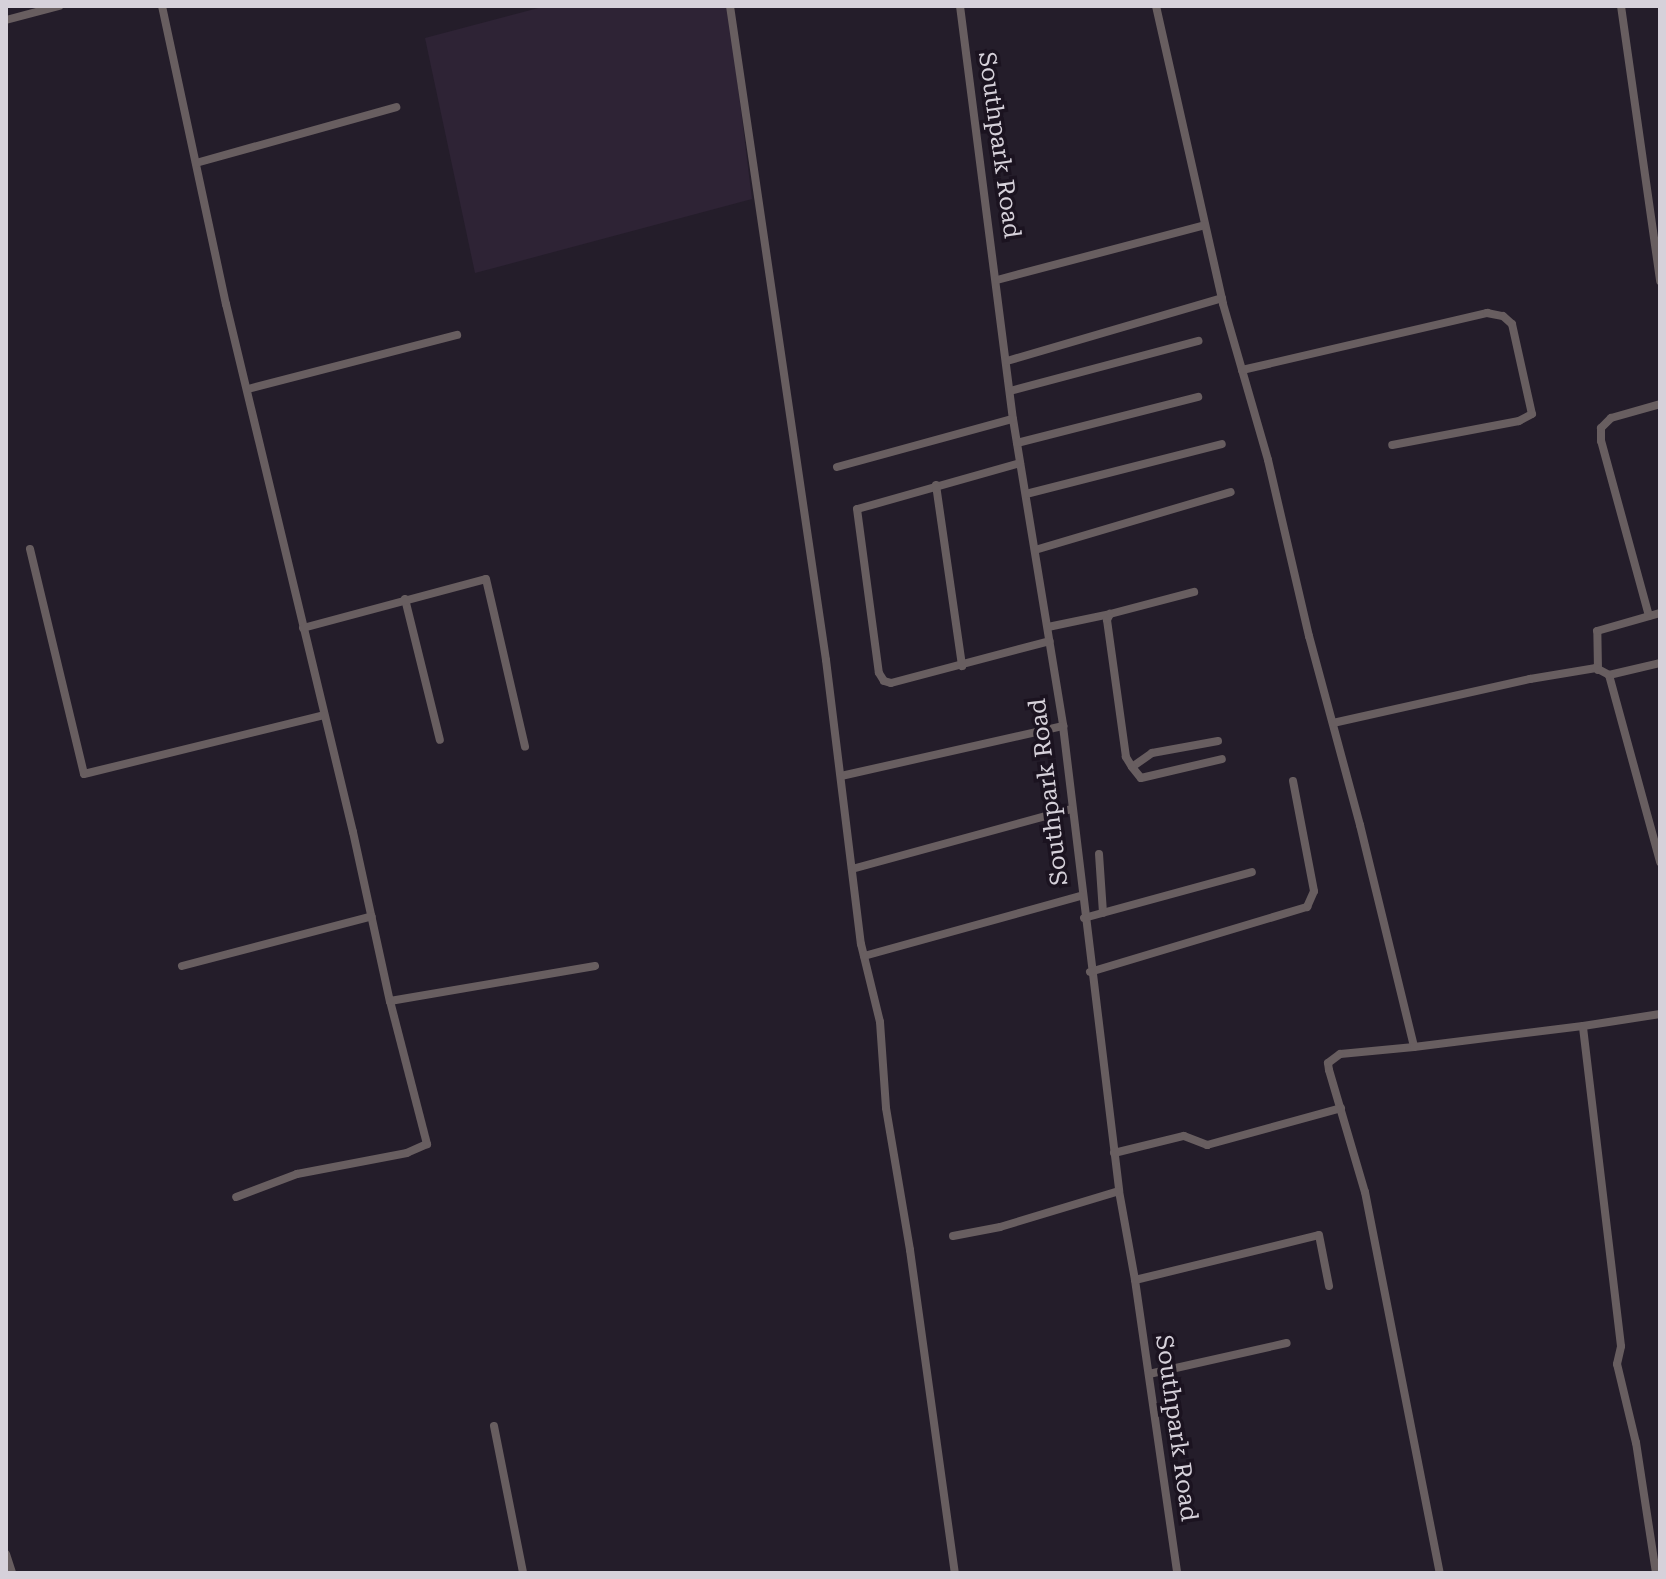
<!DOCTYPE html>
<style>
body{margin:0}
#map{position:relative;width:1666px;height:1579px;overflow:hidden;background:#241d2a;font-family:"Roboto Serif",serif}
div>[style]{position:absolute}
.built>*{inset:0;background:#2e2335}
.minor>*{height:8px;margin:-4px;padding:0 4px;transform-origin:4px;border-radius:4px;background:#685e60}
span{translate:-50% -50%;white-space:nowrap;text-align:center;line-height:1.15;-webkit-text-stroke:7px #1b1320;paint-order:stroke}
.street-label{font-size:24px;color:#d6d1da}
.frame{position:absolute;inset:0;border:8px solid #d6d1da;pointer-events:none}
</style>
<div id="map">
<div class="built">
<i style="clip-path:polygon(546px 6px,728px 6px,752px 199px,475px 273px,425px 38px)"></i>
</div>
<div class="minor">
<i style="left:162px;top:6px;width:305px;rotate:77.9deg"></i>
<i style="left:226px;top:304px;width:543px;rotate:76.48deg"></i>
<i style="left:353px;top:832px;width:173px;rotate:77.7deg"></i>
<i style="left:390px;top:1001px;width:148px;rotate:75.5deg"></i>
<i style="left:427px;top:1144px;width:22px;rotate:156deg"></i>
<i style="left:407px;top:1153px;width:112px;rotate:169.2deg"></i>
<i style="left:297px;top:1174px;width:65px;rotate:159.3deg"></i>
<i style="left:730px;top:6px;width:661px;rotate:81.65deg"></i>
<i style="left:826px;top:660px;width:286px;rotate:83deg"></i>
<i style="left:861px;top:944px;width:80px;rotate:76.3deg"></i>
<i style="left:880px;top:1022px;width:86px;rotate:86deg"></i>
<i style="left:886px;top:1108px;width:144px;rotate:80.4deg"></i>
<i style="left:910px;top:1250px;width:326px;rotate:82.1deg"></i>
<i style="left:960px;top:6px;width:416px;rotate:82.7deg"></i>
<i style="left:1013px;top:419px;width:311px;rotate:80.7deg"></i>
<i style="left:1063px;top:726px;width:468px;rotate:83.1deg"></i>
<i style="left:1119px;top:1191px;width:90px;rotate:79.8deg"></i>
<i style="left:1135px;top:1280px;width:296px;rotate:81.8deg"></i>
<i style="left:1156px;top:6px;width:305px;rotate:77.3deg"></i>
<i style="left:1223px;top:304px;width:162px;rotate:73.9deg"></i>
<i style="left:1268px;top:460px;width:181px;rotate:76.9deg"></i>
<i style="left:1309px;top:636px;width:196px;rotate:74.9deg"></i>
<i style="left:1360px;top:825px;width:228px;rotate:76.3deg"></i>
<i style="left:1414px;top:1047px;width:74px;rotate:174.6deg"></i>
<i style="left:1340px;top:1054px;width:15px;rotate:143deg"></i>
<i style="left:1328px;top:1063px;width:7px;rotate:82deg"></i>
<i style="left:1329px;top:1070px;width:127px;rotate:73.6deg"></i>
<i style="left:1365px;top:1192px;width:388px;rotate:78.9deg"></i>
<i style="left:1621px;top:6px;width:278px;rotate:81.9deg"></i>
<i style="left:6px;top:20px;width:55px;rotate:-14.8deg"></i>
<i style="left:196px;top:163px;width:208px;rotate:-15.6deg"></i>
<i style="left:997px;top:280px;width:215px;rotate:-14.8deg"></i>
<i style="left:1007px;top:361px;width:224px;rotate:-16.3deg"></i>
<i style="left:1242px;top:370px;width:252px;rotate:-13.1deg"></i>
<i style="left:1487px;top:313px;width:16px;rotate:11deg"></i>
<i style="left:1503px;top:316px;width:12px;rotate:42deg"></i>
<i style="left:1512px;top:324px;width:92px;rotate:77.5deg"></i>
<i style="left:1532px;top:414px;width:15px;rotate:152deg"></i>
<i style="left:1519px;top:421px;width:129px;rotate:169.3deg"></i>
<i style="left:248px;top:389px;width:216px;rotate:-14.5deg"></i>
<i style="left:1010px;top:391px;width:195px;rotate:-14.9deg"></i>
<i style="left:1017px;top:443px;width:187px;rotate:-14.3deg"></i>
<i style="left:1020px;top:463px;width:169px;rotate:164.2deg"></i>
<i style="left:857px;top:509px;width:165px;rotate:82.4deg"></i>
<i style="left:879px;top:673px;width:9px;rotate:58deg"></i>
<i style="left:884px;top:681px;width:7px;rotate:16deg"></i>
<i style="left:891px;top:683px;width:164px;rotate:-14.8deg"></i>
<i style="left:837px;top:467px;width:182px;rotate:-15.3deg"></i>
<i style="left:936px;top:485px;width:183px;rotate:81.8deg"></i>
<i style="left:1026px;top:494px;width:202px;rotate:-14.3deg"></i>
<i style="left:30px;top:549px;width:231px;rotate:76.5deg"></i>
<i style="left:84px;top:774px;width:247px;rotate:-13.8deg"></i>
<i style="left:1035px;top:550px;width:204px;rotate:-16.5deg"></i>
<i style="left:405px;top:599px;width:145px;rotate:76.1deg"></i>
<i style="left:1649px;top:616px;width:181px;rotate:-105.3deg"></i>
<i style="left:1601px;top:441px;width:13px;rotate:-90deg"></i>
<i style="left:1601px;top:428px;width:14px;rotate:-45deg"></i>
<i style="left:1611px;top:418px;width:51px;rotate:-15.9deg"></i>
<i style="left:1048px;top:627px;width:63px;rotate:-11.8deg"></i>
<i style="left:303px;top:628px;width:189px;rotate:-15deg"></i>
<i style="left:486px;top:579px;width:172px;rotate:76.9deg"></i>
<i style="left:1598px;top:670px;width:39px;rotate:-91deg"></i>
<i style="left:1597px;top:631px;width:66px;rotate:-15.9deg"></i>
<i style="left:1609px;top:675px;width:194px;rotate:74.7deg"></i>
<i style="left:1333px;top:723px;width:202px;rotate:-12.6deg"></i>
<i style="left:1530px;top:679px;width:67px;rotate:-9.5deg"></i>
<i style="left:1596px;top:668px;width:15px;rotate:28deg"></i>
<i style="left:1609px;top:675px;width:52px;rotate:-13.2deg"></i>
<i style="left:1218px;top:741px;width:67px;rotate:169.7deg"></i>
<i style="left:1152px;top:753px;width:24px;rotate:145deg"></i>
<i style="left:1132px;top:767px;width:14px;rotate:51deg"></i>
<i style="left:1141px;top:778px;width:83px;rotate:-13.2deg"></i>
<i style="left:1132px;top:767px;width:12px;rotate:-121deg"></i>
<i style="left:1126px;top:757px;width:138px;rotate:-97.9deg"></i>
<i style="left:1107px;top:620px;width:7px;rotate:-63deg"></i>
<i style="left:1110px;top:614px;width:87px;rotate:-14.7deg"></i>
<i style="left:841px;top:776px;width:228px;rotate:-12.7deg"></i>
<i style="left:1099px;top:854px;width:59px;rotate:86.1deg"></i>
<i style="left:852px;top:869px;width:227px;rotate:-15.3deg"></i>
<i style="left:1084px;top:918px;width:174px;rotate:-15.3deg"></i>
<i style="left:864px;top:956px;width:225px;rotate:-15.5deg"></i>
<i style="left:182px;top:966px;width:196px;rotate:-14.7deg"></i>
<i style="left:1090px;top:972px;width:227px;rotate:-16.7deg"></i>
<i style="left:1307px;top:907px;width:17px;rotate:-66deg"></i>
<i style="left:1314px;top:891px;width:112px;rotate:-100.8deg"></i>
<i style="left:390px;top:1001px;width:208px;rotate:-9.7deg"></i>
<i style="left:1414px;top:1047px;width:170px;rotate:-7.1deg"></i>
<i style="left:1114px;top:1153px;width:72px;rotate:-13.7deg"></i>
<i style="left:1184px;top:1136px;width:25px;rotate:21deg"></i>
<i style="left:1207px;top:1145px;width:139px;rotate:-15.4deg"></i>
<i style="left:953px;top:1236px;width:48px;rotate:-10.8deg"></i>
<i style="left:1000px;top:1227px;width:124px;rotate:-16.8deg"></i>
<i style="left:1135px;top:1280px;width:189px;rotate:-13.7deg"></i>
<i style="left:1319px;top:1235px;width:52px;rotate:78.9deg"></i>
<i style="left:1149px;top:1374px;width:141px;rotate:-12.7deg"></i>
<i style="left:494px;top:1426px;width:150px;rotate:78.8deg"></i>
<i style="left:6px;top:1554px;width:20px;rotate:72deg"></i>
<i style="left:1656px;top:1573px;width:132px;rotate:-98.7deg"></i>
<i style="left:1636px;top:1443px;width:81px;rotate:-103.5deg"></i>
<i style="left:1617px;top:1364px;width:18px;rotate:-77deg"></i>
<i style="left:1621px;top:1346px;width:322px;rotate:-96.8deg"></i>
<i style="left:1583px;top:1026px;width:78px;rotate:-8.9deg"></i>
</div>
<div class="street-label">
<span style="left:999px;top:145px;rotate:82deg">Southpark Road</span>
<span style="left:1049px;top:792px;rotate:-97deg">Southpark Road</span>
<span style="left:1176px;top:1428px;rotate:82deg">Southpark Road</span>
</div>
<div class="frame"></div>
</div>
